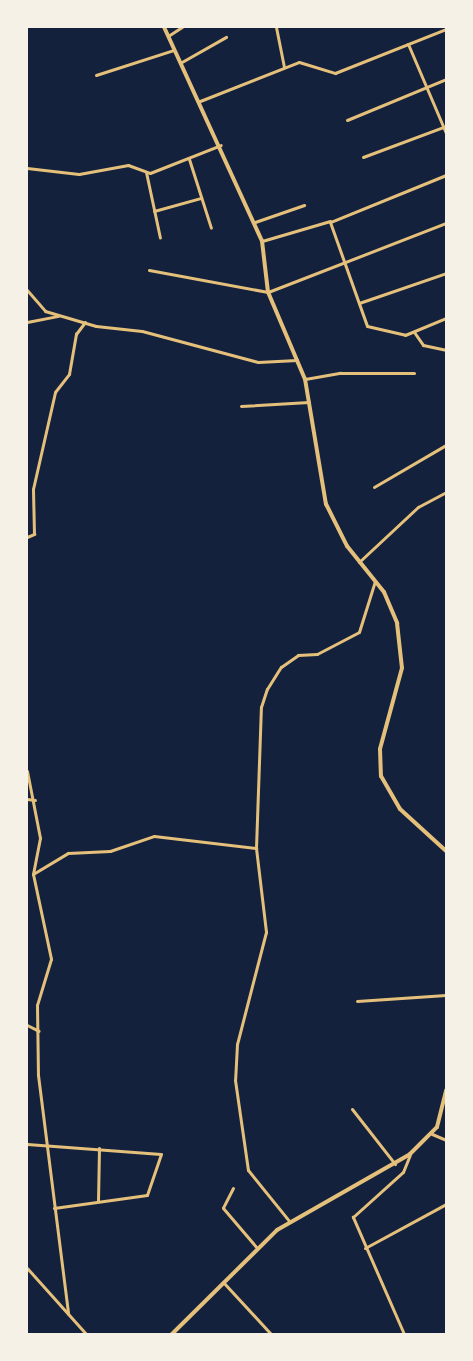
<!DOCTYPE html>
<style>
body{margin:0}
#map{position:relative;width:473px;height:1361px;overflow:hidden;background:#14213d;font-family:Lora,serif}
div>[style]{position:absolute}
.minor>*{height:3px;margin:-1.5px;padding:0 1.5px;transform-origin:1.5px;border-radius:1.5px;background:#e5c07b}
.tertiary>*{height:4px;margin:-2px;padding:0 2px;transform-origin:2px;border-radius:2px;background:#e5c07b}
span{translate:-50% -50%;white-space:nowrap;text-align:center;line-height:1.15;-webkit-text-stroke:5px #f6f1e7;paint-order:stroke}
.frame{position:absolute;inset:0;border:28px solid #f6f1e7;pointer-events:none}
</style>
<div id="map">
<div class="minor">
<i style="left:276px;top:27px;width:41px;rotate:78.7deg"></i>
<i style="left:168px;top:36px;width:17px;rotate:-33deg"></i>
<i style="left:408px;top:44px;width:97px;rotate:66.9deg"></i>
<i style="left:180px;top:63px;width:53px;rotate:-29.5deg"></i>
<i style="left:96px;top:75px;width:82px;rotate:-17.8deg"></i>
<i style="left:200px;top:101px;width:106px;rotate:-21.5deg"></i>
<i style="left:299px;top:62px;width:38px;rotate:17deg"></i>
<i style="left:335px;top:73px;width:119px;rotate:-21.6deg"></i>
<i style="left:347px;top:120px;width:107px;rotate:-22.5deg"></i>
<i style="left:363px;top:157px;width:89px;rotate:-20.5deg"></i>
<i style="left:189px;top:159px;width:72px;rotate:72.3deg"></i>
<i style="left:27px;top:168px;width:52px;rotate:6.6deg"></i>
<i style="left:79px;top:174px;width:50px;rotate:-10.4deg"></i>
<i style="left:128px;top:165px;width:23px;rotate:20deg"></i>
<i style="left:150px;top:173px;width:76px;rotate:-21.5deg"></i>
<i style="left:146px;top:172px;width:67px;rotate:78deg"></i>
<i style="left:446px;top:175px;width:125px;rotate:157.9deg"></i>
<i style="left:330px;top:222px;width:110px;rotate:70.4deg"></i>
<i style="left:367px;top:326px;width:39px;rotate:13deg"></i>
<i style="left:405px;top:335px;width:44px;rotate:-22.5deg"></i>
<i style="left:154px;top:211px;width:49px;rotate:-15.5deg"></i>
<i style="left:255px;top:222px;width:52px;rotate:-19.1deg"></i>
<i style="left:262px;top:241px;width:71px;rotate:-16.4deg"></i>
<i style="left:149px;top:270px;width:121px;rotate:10.5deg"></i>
<i style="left:268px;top:292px;width:191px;rotate:-21.2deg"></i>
<i style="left:27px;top:290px;width:28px;rotate:49deg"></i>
<i style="left:45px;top:311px;width:53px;rotate:16.4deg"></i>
<i style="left:96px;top:326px;width:46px;rotate:6.2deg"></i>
<i style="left:142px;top:331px;width:120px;rotate:15deg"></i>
<i style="left:258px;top:362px;width:39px;rotate:-3deg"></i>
<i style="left:359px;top:303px;width:92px;rotate:-19deg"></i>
<i style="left:27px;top:322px;width:32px;rotate:-11deg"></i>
<i style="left:414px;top:332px;width:16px;rotate:55deg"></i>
<i style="left:423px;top:345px;width:24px;rotate:12deg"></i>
<i style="left:305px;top:379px;width:36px;rotate:-10deg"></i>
<i style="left:340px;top:373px;width:74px"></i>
<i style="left:241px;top:406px;width:68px;rotate:-3.4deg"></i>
<i style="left:374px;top:487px;width:83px;rotate:-30.3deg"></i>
<i style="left:27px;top:537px;width:8px;rotate:-23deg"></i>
<i style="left:34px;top:534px;width:45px;rotate:-91.3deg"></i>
<i style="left:33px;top:489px;width:99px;rotate:-77.2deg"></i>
<i style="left:55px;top:392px;width:23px;rotate:-52deg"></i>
<i style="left:69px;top:374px;width:41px;rotate:-80.1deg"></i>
<i style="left:76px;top:334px;width:15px;rotate:-53deg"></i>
<i style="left:359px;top:562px;width:81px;rotate:-43deg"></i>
<i style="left:418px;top:507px;width:32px;rotate:-28deg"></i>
<i style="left:27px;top:771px;width:68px;rotate:79deg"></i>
<i style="left:40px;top:838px;width:37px;rotate:101deg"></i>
<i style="left:33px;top:874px;width:87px;rotate:78deg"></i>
<i style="left:51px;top:959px;width:48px;rotate:106.9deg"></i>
<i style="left:37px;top:1005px;width:70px;rotate:89.2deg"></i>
<i style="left:38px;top:1075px;width:241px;rotate:82.8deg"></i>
<i style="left:27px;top:799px;width:8px;rotate:7deg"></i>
<i style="left:256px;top:848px;width:141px;rotate:-88deg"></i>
<i style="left:261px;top:707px;width:19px;rotate:-72deg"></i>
<i style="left:267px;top:689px;width:26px;rotate:-58deg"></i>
<i style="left:281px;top:667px;width:21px;rotate:-35deg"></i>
<i style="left:298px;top:655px;width:19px;rotate:-3deg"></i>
<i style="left:317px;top:654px;width:47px;rotate:-27.6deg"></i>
<i style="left:359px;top:632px;width:53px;rotate:-72.6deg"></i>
<i style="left:33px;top:874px;width:41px;rotate:-31deg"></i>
<i style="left:68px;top:853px;width:42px;rotate:-2.7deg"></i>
<i style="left:110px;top:851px;width:46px;rotate:-18.8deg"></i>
<i style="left:154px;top:836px;width:103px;rotate:6.7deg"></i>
<i style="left:256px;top:848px;width:85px;rotate:83.2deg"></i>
<i style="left:266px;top:932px;width:116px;rotate:104.5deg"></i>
<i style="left:237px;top:1044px;width:36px;rotate:93deg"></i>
<i style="left:235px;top:1080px;width:91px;rotate:81.8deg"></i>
<i style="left:248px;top:1170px;width:67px;rotate:51.1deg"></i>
<i style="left:357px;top:1001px;width:89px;rotate:-3.9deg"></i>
<i style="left:27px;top:1025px;width:13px;rotate:27deg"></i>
<i style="left:352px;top:1109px;width:70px;rotate:52deg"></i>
<i style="left:432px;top:1134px;width:15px;rotate:23deg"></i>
<i style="left:27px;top:1144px;width:134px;rotate:4.3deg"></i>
<i style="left:161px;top:1154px;width:43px;rotate:108.9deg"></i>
<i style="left:147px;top:1195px;width:94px;rotate:172deg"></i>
<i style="left:233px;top:1188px;width:22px;rotate:117deg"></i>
<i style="left:223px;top:1208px;width:52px;rotate:49.6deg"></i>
<i style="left:98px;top:1201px;width:53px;rotate:-88.9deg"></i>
<i style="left:365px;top:1248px;width:92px;rotate:-28.5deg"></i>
<i style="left:27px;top:1268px;width:89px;rotate:48.2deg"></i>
<i style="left:223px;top:1282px;width:71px;rotate:47.3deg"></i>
<i style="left:404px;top:1334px;width:128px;rotate:-113.6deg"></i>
<i style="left:353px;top:1217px;width:67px;rotate:-42deg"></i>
<i style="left:403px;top:1172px;width:18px;rotate:-68deg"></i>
</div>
<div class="tertiary">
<i style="left:164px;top:27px;width:235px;rotate:65.4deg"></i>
<i style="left:262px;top:241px;width:51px;rotate:83.3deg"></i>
<i style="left:268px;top:292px;width:95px;rotate:67deg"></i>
<i style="left:305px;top:379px;width:127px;rotate:80.5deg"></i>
<i style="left:326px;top:504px;width:47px;rotate:63.4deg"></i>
<i style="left:347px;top:546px;width:59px;rotate:51.2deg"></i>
<i style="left:384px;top:592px;width:34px;rotate:67deg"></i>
<i style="left:397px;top:623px;width:45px;rotate:83.7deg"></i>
<i style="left:402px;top:668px;width:84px;rotate:105.2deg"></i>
<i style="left:380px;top:749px;width:27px;rotate:88deg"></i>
<i style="left:381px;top:776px;width:38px;rotate:60deg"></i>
<i style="left:400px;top:809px;width:62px;rotate:42.4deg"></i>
<i style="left:172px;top:1334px;width:148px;rotate:-44.7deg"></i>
<i style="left:277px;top:1230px;width:153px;rotate:-29.7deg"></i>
<i style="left:410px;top:1154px;width:38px;rotate:-45deg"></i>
<i style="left:437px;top:1127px;width:38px;rotate:-76deg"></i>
</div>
<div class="frame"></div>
</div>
